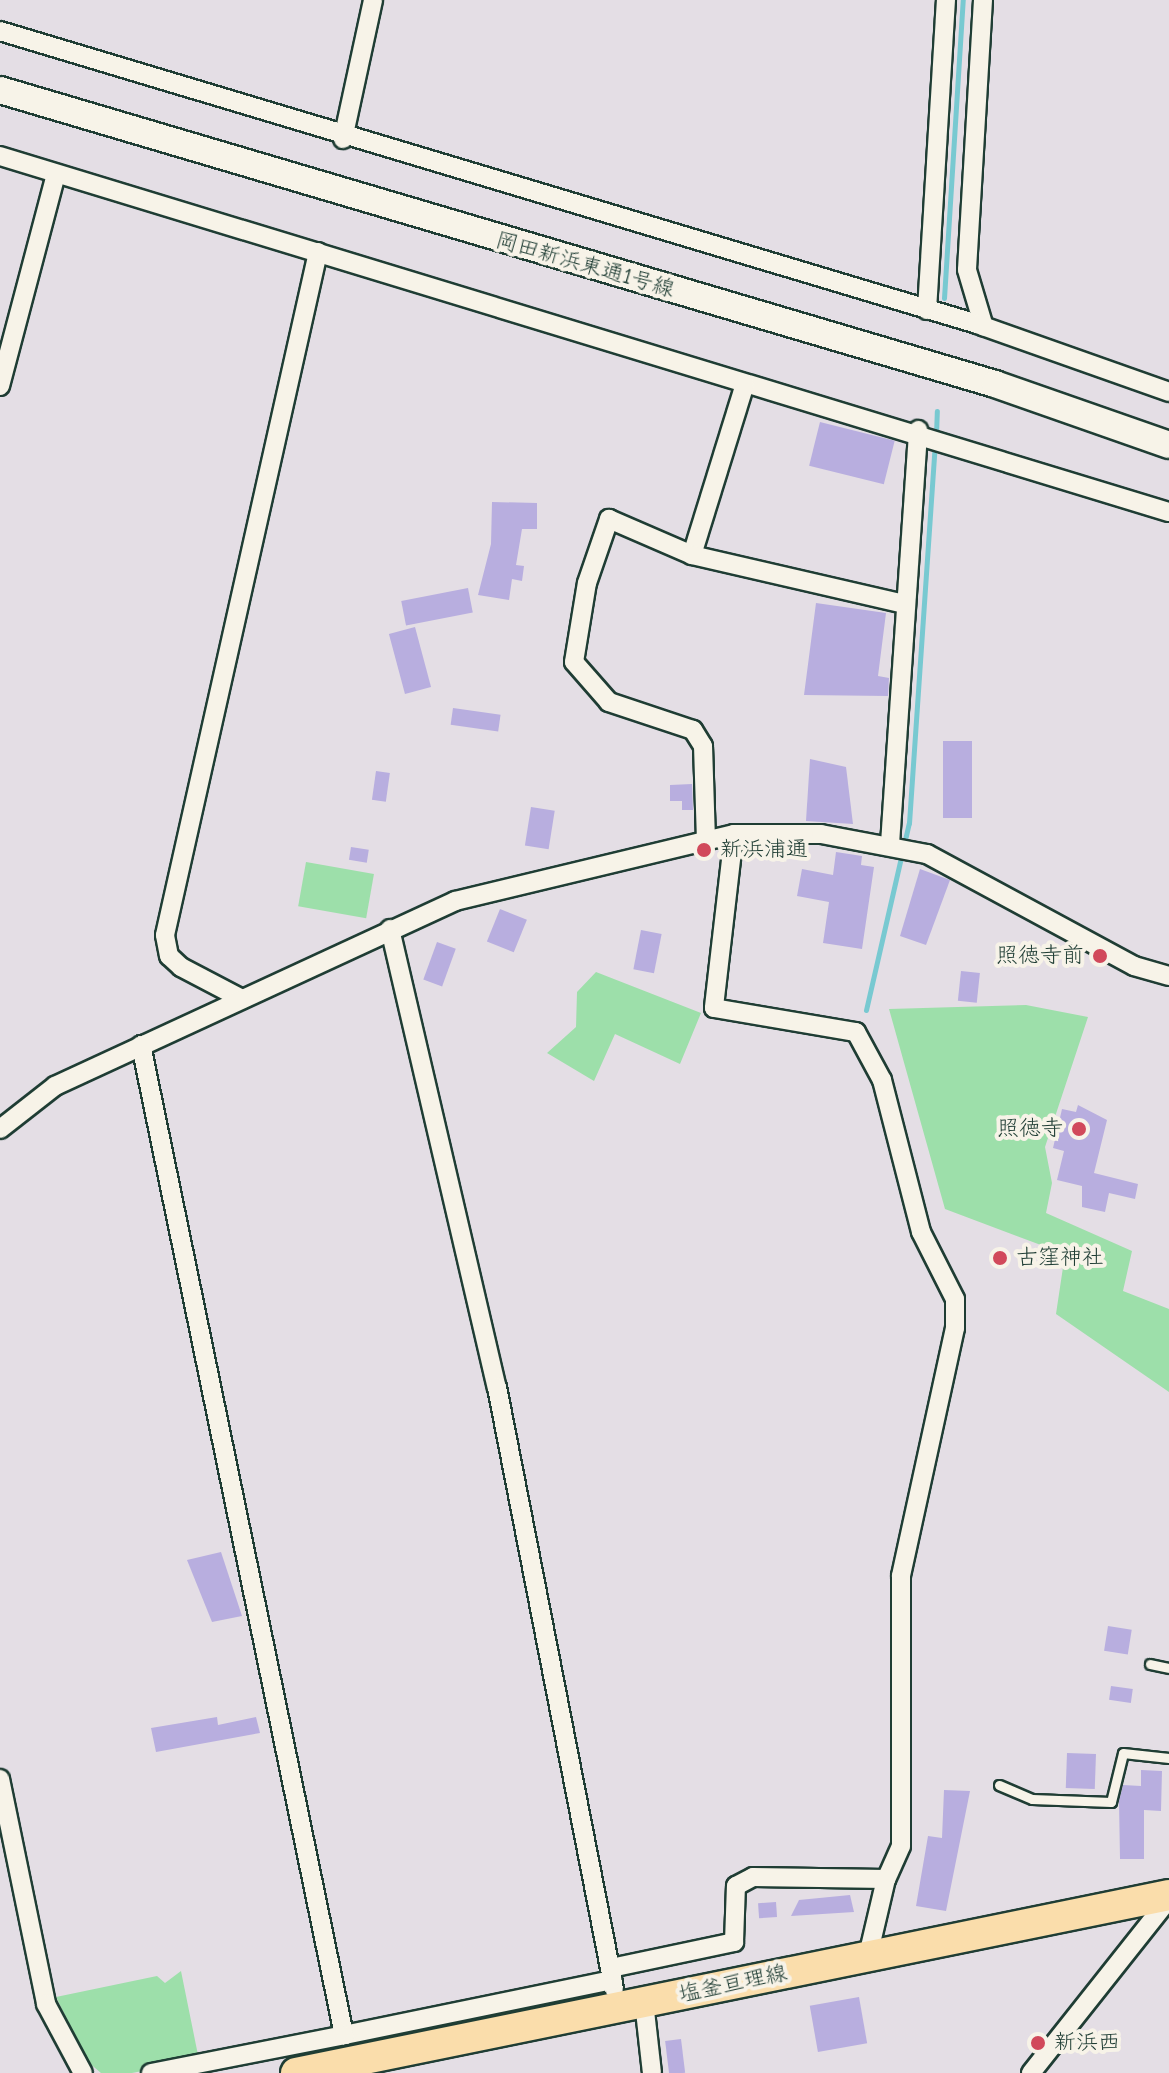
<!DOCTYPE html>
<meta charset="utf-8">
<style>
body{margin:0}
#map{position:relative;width:1169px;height:2073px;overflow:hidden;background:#e4dee5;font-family:"Comic Neue","Klee One",sans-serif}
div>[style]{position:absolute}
.green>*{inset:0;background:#9ddfaa;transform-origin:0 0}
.stream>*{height:5px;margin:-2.5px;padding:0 2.5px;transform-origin:2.5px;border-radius:2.5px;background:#78c9d1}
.building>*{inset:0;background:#b8aedf;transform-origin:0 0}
.roads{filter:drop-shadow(2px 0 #1f3d34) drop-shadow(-2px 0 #1f3d34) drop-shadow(0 2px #1f3d34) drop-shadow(0 -2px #1f3d34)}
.lane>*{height:9px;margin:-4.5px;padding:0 4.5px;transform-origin:4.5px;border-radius:4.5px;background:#f7f3e8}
.street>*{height:18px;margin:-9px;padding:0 9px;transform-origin:9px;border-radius:9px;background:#f7f3e8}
.secondary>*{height:26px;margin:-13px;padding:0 13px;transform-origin:13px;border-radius:13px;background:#f7f3e8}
.primary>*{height:30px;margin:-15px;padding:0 15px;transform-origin:15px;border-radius:15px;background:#faddab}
.dots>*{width:22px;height:22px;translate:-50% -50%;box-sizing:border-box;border:4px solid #f7f3e8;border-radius:50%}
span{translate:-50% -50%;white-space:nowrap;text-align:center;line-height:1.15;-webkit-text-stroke:8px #f7f3e8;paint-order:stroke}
.street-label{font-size:22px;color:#1f3d34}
.poi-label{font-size:22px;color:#1f3d34}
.left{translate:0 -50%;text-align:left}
.right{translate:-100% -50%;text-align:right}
</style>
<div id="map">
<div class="green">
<i style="left:306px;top:862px;width:69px;height:45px;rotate:10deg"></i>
<i style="clip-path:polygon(596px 972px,701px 1013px,680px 1064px,615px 1034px,594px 1081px,547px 1053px,576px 1027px,577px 992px)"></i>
<i style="clip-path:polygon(1026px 1005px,1088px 1017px,1045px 1147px,1052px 1183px,1046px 1213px,1132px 1251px,1123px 1291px,1169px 1309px,1169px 1392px,1056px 1314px,1065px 1254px,945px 1209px,889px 1009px)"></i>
<i style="clip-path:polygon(181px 1971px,199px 2060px,132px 2073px,101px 2073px,88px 2062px,56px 1997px,157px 1976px,165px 1983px)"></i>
</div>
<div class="stream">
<i style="left:944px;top:298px;width:299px;rotate:-86.4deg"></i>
<i style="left:936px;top:435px;width:24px;rotate:-88deg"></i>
<i style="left:866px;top:1010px;width:192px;rotate:-77.1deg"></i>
<i style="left:909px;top:823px;width:379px;rotate:-86.1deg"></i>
</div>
<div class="building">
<i style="left:820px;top:422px;width:77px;height:45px;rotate:14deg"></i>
<i style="clip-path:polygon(492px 502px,537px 503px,537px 529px,522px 529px,516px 565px,524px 566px,522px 581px,512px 579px,509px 600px,478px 595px,491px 544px)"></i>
<i style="left:468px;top:588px;width:25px;height:68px;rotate:79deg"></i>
<i style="clip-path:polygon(816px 603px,886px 613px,878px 676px,889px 678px,888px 696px,804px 695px)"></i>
<i style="left:415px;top:627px;width:62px;height:27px;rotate:75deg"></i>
<i style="left:453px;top:708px;width:48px;height:17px;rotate:8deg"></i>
<i style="left:943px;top:741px;width:29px;height:77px"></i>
<i style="clip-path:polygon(810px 759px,846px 767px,853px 824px,806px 821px)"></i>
<i style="left:376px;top:771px;width:14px;height:29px;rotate:8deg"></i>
<i style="clip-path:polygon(692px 784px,693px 810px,682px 810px,682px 801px,670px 801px,670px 785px)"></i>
<i style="left:531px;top:807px;width:24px;height:39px;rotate:9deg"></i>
<i style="left:351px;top:847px;width:18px;height:13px;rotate:9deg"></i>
<i style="clip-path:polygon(836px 852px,862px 856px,861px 865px,874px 867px,862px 949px,823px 943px,829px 902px,797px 896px,802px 869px,833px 875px)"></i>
<i style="clip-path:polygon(920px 869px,950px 880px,926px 945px,900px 936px)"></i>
<i style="left:500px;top:909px;width:29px;height:35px;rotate:22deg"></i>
<i style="left:641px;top:930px;width:21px;height:40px;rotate:11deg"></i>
<i style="left:437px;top:942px;width:20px;height:40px;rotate:20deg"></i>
<i style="left:961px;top:971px;width:19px;height:30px;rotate:6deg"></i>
<i style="clip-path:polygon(1078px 1105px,1107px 1120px,1094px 1173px,1138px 1184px,1135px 1199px,1109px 1193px,1105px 1212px,1082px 1207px,1082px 1186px,1057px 1180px,1064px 1151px,1053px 1148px,1062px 1109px,1076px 1112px)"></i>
<i style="clip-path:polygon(221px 1552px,242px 1616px,212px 1622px,187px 1560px)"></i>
<i style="left:1108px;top:1626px;width:24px;height:25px;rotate:9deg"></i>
<i style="left:1111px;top:1686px;width:22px;height:14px;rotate:8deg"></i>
<i style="clip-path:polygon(217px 1717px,218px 1725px,256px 1717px,260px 1733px,156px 1752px,151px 1728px)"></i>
<i style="left:1067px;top:1753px;width:29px;height:35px;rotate:2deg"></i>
<i style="clip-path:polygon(1141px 1770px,1162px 1771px,1161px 1811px,1144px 1810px,1144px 1859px,1120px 1859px,1119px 1801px,1123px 1785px,1141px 1786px)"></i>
<i style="clip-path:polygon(944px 1790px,970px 1791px,946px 1911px,916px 1906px,928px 1836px,942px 1838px)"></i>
<i style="clip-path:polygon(850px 1895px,854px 1912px,791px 1916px,799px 1900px)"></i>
<i style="left:776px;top:1902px;width:15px;height:18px;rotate:86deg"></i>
<i style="left:859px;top:1997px;width:47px;height:50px;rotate:80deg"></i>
<i style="left:681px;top:2039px;width:34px;height:16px;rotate:83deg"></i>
</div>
<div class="roads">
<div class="lane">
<i style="left:1150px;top:1664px;width:19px;rotate:12deg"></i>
<i style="left:999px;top:1785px;width:36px;rotate:23deg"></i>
<i style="left:1032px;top:1799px;width:79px;rotate:2.2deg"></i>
<i style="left:1111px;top:1802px;width:50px;rotate:-76.2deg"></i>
<i style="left:1123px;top:1753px;width:46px;rotate:6.2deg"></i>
</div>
<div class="street">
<i style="left:983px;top:0;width:270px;rotate:93.4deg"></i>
<i style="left:967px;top:270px;width:59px;rotate:73.4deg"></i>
<i style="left:0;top:31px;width:1020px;rotate:16.69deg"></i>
<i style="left:977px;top:324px;width:204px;rotate:19.5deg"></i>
<i style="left:343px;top:139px;width:142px;rotate:-77.8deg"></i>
<i style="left:0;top:156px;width:1222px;rotate:16.94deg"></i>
<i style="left:927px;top:310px;width:311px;rotate:-86.5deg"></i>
<i style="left:0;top:386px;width:219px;rotate:-75.2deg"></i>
<i style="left:692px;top:555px;width:179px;rotate:-72.8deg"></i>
<i style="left:734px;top:834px;width:175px;rotate:96.6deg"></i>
<i style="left:714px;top:1008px;width:144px;rotate:9.6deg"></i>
<i style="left:856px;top:1032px;width:55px;rotate:61.6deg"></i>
<i style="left:882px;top:1080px;width:157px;rotate:75.6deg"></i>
<i style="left:921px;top:1232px;width:75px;rotate:63.1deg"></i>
<i style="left:955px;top:1299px;width:29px;rotate:90deg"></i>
<i style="left:955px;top:1328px;width:254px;rotate:102.3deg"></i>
<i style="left:901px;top:1576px;width:270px;rotate:90deg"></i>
<i style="left:901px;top:1846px;width:36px;rotate:114deg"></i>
<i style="left:706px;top:841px;width:95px;rotate:-91.8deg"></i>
<i style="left:703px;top:746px;width:19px;rotate:-122deg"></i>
<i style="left:693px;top:730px;width:89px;rotate:-161.6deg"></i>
<i style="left:609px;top:702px;width:53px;rotate:-131.2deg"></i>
<i style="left:574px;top:662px;width:80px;rotate:-80.7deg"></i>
<i style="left:587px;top:583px;width:68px;rotate:-71deg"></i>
<i style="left:609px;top:519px;width:90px;rotate:23.4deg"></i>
<i style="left:692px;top:555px;width:219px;rotate:13deg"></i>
<i style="left:890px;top:844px;width:415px;rotate:-86.1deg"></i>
<i style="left:390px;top:929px;width:470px;rotate:76.9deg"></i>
<i style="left:497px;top:1387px;width:613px;rotate:79deg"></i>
<i style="left:242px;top:999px;width:69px;rotate:-152.3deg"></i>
<i style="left:181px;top:967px;width:16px;rotate:-137deg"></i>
<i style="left:169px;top:956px;width:21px;rotate:-101deg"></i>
<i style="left:165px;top:935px;width:700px;rotate:-77.37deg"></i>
<i style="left:141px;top:1045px;width:1011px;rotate:78.41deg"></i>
<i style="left:344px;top:2035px;width:274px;rotate:-11.6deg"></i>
<i style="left:0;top:1129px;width:70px;rotate:-38deg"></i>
<i style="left:55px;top:1086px;width:441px;rotate:-24.8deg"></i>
<i style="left:455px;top:901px;width:287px;rotate:-13.5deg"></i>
<i style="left:734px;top:834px;width:87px"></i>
<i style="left:821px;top:834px;width:108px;rotate:10.7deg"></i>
<i style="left:927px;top:854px;width:235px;rotate:28.4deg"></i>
<i style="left:1134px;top:966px;width:36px;rotate:16deg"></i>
<i style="left:0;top:1779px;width:230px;rotate:78.4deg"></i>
<i style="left:46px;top:2004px;width:78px;rotate:61.8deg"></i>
<i style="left:611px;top:1968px;width:126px;rotate:-11.9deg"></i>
<i style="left:734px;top:1942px;width:56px;rotate:-88deg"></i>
<i style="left:736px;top:1886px;width:19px;rotate:-28deg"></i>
<i style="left:753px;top:1877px;width:133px;rotate:0.9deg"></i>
<i style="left:886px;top:1879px;width:79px;rotate:103.2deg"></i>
<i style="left:644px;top:2002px;width:71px;rotate:83.6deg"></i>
<i style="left:151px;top:2073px;width:197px;rotate:-11.1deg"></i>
<i style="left:1031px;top:2073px;width:222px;rotate:-51.6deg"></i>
</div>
<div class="secondary">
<i style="left:0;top:90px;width:1038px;rotate:16.46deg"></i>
<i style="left:995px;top:384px;width:184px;rotate:19.3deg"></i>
</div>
<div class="primary">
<i style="left:296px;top:2073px;width:891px;rotate:-11.52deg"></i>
</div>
</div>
<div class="dots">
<i style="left:704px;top:850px;background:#d1495b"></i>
<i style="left:1100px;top:956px;background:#d1495b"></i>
<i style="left:1079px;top:1129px;background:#d1495b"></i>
<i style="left:1000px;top:1258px;background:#d1495b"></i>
<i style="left:1038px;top:2043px;background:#d1495b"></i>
</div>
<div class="street-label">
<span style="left:585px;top:265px;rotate:16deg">岡田新浜東通1号線</span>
<span style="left:733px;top:1984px;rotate:-12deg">塩釜亘理線</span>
</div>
<div class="poi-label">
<span class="left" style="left:720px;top:850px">新浜浦通</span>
<span class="right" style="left:1084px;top:956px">照徳寺前</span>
<span class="right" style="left:1063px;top:1129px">照徳寺</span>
<span class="left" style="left:1016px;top:1258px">古窪神社</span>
<span class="left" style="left:1054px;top:2043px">新浜西</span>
</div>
</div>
